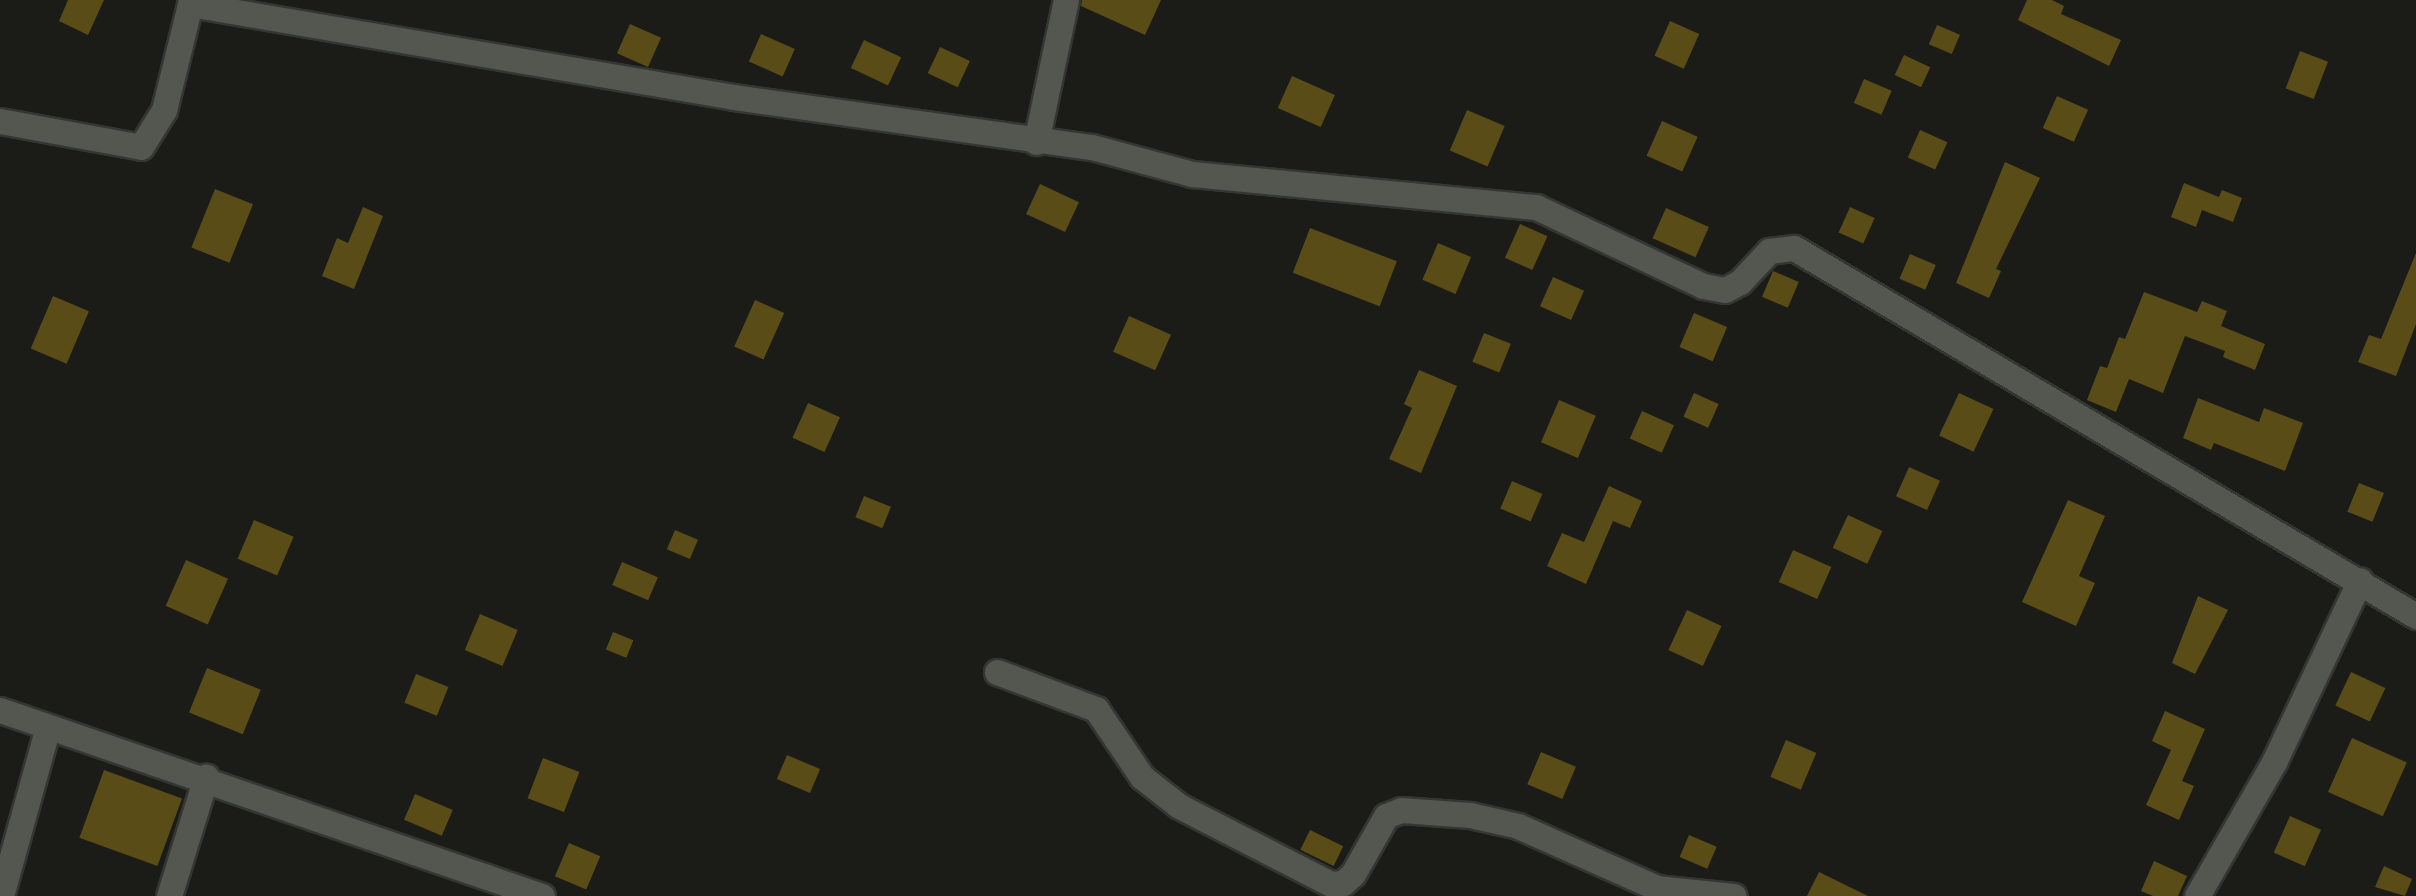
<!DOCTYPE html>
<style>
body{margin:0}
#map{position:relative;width:2416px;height:896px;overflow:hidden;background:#1b1c18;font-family:Karla,sans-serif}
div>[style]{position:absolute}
.building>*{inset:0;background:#594c17;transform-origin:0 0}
.roads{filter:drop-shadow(2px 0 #353633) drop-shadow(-2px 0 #353633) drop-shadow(0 2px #353633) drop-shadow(0 -2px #353633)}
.minor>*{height:25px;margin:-12.5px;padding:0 12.5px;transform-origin:12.5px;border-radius:12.5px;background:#545650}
span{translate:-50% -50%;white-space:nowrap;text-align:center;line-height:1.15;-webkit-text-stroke:9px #1b1c18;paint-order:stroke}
</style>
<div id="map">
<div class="building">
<i style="clip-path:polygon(68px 0,104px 0,88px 35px,59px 21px)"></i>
<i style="clip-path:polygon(1082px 0,1161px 0,1145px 35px,1081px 6px)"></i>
<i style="clip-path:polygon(2027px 0,2052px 0,2064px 6px,2061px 14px,2121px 40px,2109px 66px,2018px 20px)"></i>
<i style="left:1670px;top:21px;width:32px;height:38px;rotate:24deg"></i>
<i style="left:630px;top:24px;width:34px;height:32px;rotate:24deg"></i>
<i style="left:1937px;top:25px;width:25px;height:21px;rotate:23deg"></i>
<i style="left:761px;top:34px;width:37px;height:30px;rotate:24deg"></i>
<i style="left:864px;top:40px;width:41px;height:31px;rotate:25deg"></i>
<i style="left:940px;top:47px;width:33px;height:29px;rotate:25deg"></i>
<i style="left:2300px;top:51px;width:30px;height:40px;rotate:21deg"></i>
<i style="left:1904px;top:55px;width:29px;height:22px;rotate:25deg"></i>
<i style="left:1292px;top:76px;width:47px;height:35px;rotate:24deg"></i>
<i style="left:1864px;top:79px;width:30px;height:26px;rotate:23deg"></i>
<i style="left:2057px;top:96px;width:34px;height:35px;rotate:24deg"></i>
<i style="left:1467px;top:110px;width:41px;height:44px;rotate:23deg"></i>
<i style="left:1662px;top:121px;width:39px;height:38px;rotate:24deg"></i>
<i style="left:1920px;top:130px;width:30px;height:30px;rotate:24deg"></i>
<i style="clip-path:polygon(2005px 162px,2040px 178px,1996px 269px,2001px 271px,1989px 298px,1956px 283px)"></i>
<i style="clip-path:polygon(2184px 183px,2219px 197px,2222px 190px,2242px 198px,2233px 222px,2202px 210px,2196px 227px,2171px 217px)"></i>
<i style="left:1040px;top:184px;width:43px;height:33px;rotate:25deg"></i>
<i style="left:215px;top:189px;width:41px;height:63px;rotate:22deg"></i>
<i style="clip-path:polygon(363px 207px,383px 216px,354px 289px,322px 276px,337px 238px,348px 243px)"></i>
<i style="left:1850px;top:207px;width:27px;height:28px;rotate:24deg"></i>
<i style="left:1666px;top:208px;width:47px;height:33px;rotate:24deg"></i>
<i style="left:1520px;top:224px;width:30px;height:37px;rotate:24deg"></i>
<i style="left:1310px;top:228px;width:93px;height:48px;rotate:21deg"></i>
<i style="left:1438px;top:243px;width:36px;height:40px;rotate:23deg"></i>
<i style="clip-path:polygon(2416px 253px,2416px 324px,2396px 376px,2358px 362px,2369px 335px,2381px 339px)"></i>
<i style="left:1910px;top:254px;width:28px;height:27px;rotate:23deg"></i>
<i style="left:1773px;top:271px;width:28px;height:28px;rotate:23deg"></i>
<i style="left:1553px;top:277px;width:34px;height:32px;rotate:24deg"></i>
<i style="clip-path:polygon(2144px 292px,2197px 312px,2202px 301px,2227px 311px,2221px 326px,2265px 344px,2255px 370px,2223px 357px,2225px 351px,2185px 336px,2163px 393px,2129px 379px,2116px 412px,2087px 400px,2100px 366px,2107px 368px,2119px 337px,2125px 339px)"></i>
<i style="left:53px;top:296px;width:39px;height:57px;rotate:23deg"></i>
<i style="left:755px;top:300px;width:32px;height:51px;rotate:24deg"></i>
<i style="left:1694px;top:313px;width:36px;height:37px;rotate:23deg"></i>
<i style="left:1129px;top:316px;width:46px;height:39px;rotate:24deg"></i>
<i style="left:1484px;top:333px;width:29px;height:31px;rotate:22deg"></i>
<i style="clip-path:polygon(1419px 370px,1457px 386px,1421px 473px,1389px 459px,1412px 408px,1404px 404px)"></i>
<i style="left:1694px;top:393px;width:27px;height:26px;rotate:24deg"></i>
<i style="left:1959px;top:393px;width:38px;height:47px;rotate:25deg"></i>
<i style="clip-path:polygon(2198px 398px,2259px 422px,2264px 408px,2303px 423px,2285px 471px,2214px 443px,2211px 450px,2183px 438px)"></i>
<i style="left:1559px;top:400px;width:40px;height:46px;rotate:23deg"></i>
<i style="left:808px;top:403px;width:35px;height:38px;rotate:24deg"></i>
<i style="left:1642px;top:411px;width:35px;height:30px;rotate:24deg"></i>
<i style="left:1909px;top:467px;width:34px;height:32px;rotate:24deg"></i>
<i style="left:1512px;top:481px;width:33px;height:30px;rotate:23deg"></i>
<i style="left:2359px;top:483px;width:27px;height:31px;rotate:22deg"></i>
<i style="clip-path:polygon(1609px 486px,1642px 501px,1630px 528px,1613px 521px,1586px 584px,1547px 566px,1562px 533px,1584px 542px)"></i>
<i style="left:864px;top:496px;width:29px;height:23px;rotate:22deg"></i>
<i style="clip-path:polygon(2068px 500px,2105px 516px,2079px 576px,2095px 583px,2076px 626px,2022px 602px)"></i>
<i style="left:1848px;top:515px;width:38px;height:36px;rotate:25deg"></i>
<i style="left:254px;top:520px;width:43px;height:42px;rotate:23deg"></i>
<i style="left:675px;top:530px;width:25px;height:21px;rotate:23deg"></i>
<i style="left:1793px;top:550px;width:42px;height:35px;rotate:24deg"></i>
<i style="left:186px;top:560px;width:46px;height:50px;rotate:24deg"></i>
<i style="left:622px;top:562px;width:39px;height:25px;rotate:23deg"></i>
<i style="clip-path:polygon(2198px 596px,2228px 610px,2195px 674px,2172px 663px)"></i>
<i style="left:1687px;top:610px;width:38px;height:44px;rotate:25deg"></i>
<i style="left:480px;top:614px;width:41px;height:39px;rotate:23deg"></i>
<i style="left:613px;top:632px;width:22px;height:19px;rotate:22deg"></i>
<i style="left:207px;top:668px;width:58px;height:48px;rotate:22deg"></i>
<i style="left:2351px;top:672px;width:38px;height:37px;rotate:25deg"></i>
<i style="left:416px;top:674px;width:35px;height:31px;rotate:22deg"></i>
<i style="clip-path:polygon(2165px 711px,2205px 729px,2182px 781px,2194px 786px,2179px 820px,2146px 805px,2171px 750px,2152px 741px)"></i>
<i style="left:2352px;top:738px;width:60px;height:59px;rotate:24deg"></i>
<i style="left:1786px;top:740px;width:33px;height:40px;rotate:23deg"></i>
<i style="left:1541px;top:752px;width:38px;height:35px;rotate:23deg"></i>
<i style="left:787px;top:755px;width:36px;height:26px;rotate:23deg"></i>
<i style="left:543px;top:758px;width:39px;height:43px;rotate:21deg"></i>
<i style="left:104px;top:770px;width:83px;height:72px;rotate:20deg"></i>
<i style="left:415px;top:794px;width:41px;height:28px;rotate:23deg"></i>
<i style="left:2290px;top:816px;width:34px;height:40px;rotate:24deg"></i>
<i style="left:1310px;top:830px;width:37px;height:22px;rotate:26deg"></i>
<i style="left:1689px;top:835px;width:30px;height:24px;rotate:23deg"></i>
<i style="left:569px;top:843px;width:34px;height:36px;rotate:23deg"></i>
<i style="clip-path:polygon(2154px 861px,2187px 876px,2178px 896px,2153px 896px,2141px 891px)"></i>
<i style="clip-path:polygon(2384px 866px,2412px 879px,2405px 896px,2375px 887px)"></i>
<i style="clip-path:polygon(1819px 872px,1868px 896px,1807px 896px)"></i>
</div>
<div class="roads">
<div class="minor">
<i style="left:0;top:121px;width:143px;rotate:10.4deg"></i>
<i style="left:141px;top:147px;width:44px;rotate:-58.1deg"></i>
<i style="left:164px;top:110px;width:109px;rotate:-76.2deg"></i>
<i style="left:190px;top:4px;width:552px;rotate:9.7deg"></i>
<i style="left:734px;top:97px;width:361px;rotate:8deg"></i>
<i style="left:1092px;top:147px;width:104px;rotate:15.1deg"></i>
<i style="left:1192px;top:174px;width:346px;rotate:5.5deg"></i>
<i style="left:1536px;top:207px;width:185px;rotate:25.3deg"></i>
<i style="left:1703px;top:286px;width:22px;rotate:10deg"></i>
<i style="left:1725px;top:290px;width:17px;rotate:-28deg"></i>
<i style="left:1740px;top:282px;width:42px;rotate:-46.9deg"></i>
<i style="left:1769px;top:251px;width:25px;rotate:-7deg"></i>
<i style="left:1794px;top:248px;width:723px;rotate:30.61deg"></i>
<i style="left:1036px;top:142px;width:145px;rotate:-78.1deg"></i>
<i style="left:997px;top:672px;width:106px;rotate:20.5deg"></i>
<i style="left:1096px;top:709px;width:82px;rotate:55.9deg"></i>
<i style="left:1142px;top:777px;width:47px;rotate:38.1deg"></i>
<i style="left:1179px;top:806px;width:171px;rotate:27.2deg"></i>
<i style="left:1331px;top:884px;width:12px;rotate:-5deg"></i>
<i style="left:1343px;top:883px;width:13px;rotate:-42deg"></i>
<i style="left:1353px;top:874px;width:67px;rotate:-60.4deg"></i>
<i style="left:1386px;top:816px;width:16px;rotate:-22deg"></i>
<i style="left:1401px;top:810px;width:69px;rotate:4.1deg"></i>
<i style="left:1470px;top:815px;width:49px;rotate:12.9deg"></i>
<i style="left:1518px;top:826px;width:152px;rotate:24deg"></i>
<i style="left:1657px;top:888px;width:77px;rotate:5.9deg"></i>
<i style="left:0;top:710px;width:573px;rotate:18.94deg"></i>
<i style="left:1px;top:896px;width:175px;rotate:-74.5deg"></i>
<i style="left:169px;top:896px;width:125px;rotate:-72.7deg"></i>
<i style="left:2197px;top:896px;width:155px;rotate:-60.1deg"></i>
<i style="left:2274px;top:762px;width:201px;rotate:-64.7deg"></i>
</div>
</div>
</div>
